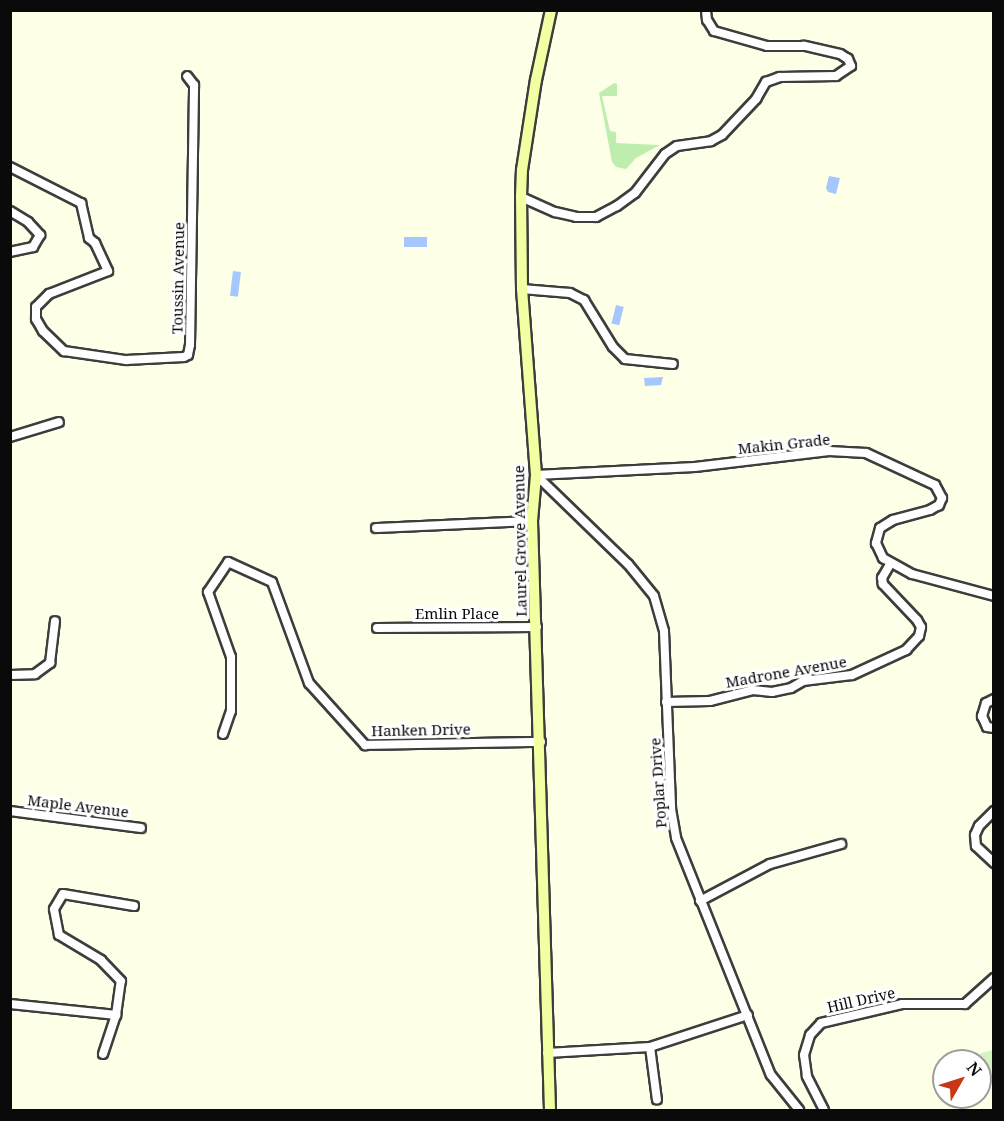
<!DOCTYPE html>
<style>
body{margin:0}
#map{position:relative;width:1004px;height:1121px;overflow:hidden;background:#feffe7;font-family:"Noto Serif",serif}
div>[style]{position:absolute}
.green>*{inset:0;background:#bfedad}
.pitch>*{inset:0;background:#d5f3c0}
.water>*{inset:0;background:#a5c7fd;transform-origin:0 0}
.roads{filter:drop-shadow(2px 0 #3d3d3d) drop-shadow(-2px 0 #3d3d3d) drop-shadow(0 2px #3d3d3d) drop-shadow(0 -2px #3d3d3d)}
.street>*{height:8px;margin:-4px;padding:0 4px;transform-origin:4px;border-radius:4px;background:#fff}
.secondary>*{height:10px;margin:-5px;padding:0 5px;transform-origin:5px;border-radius:5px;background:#f3ffa2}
span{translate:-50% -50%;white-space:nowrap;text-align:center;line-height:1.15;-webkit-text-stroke:6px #fff;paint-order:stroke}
.street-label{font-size:15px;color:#0a0a0a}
.frame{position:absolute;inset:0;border:12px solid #0a0a0a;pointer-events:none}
.north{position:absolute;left:932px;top:1049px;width:60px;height:60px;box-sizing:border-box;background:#fff;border:2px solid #9d9d9d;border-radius:50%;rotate:51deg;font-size:16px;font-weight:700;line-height:24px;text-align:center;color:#0a0a0a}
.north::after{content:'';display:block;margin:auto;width:21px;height:27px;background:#c73715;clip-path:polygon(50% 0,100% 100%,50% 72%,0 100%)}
</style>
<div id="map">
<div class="green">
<i style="clip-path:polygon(614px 83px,617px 84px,617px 96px,602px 96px,610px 131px,616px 132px,616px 143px,660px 145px,636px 158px,626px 169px,616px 167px,612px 162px,599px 93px)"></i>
</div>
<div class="pitch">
<i style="clip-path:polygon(993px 1050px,993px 1077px,985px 1079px,981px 1075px,978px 1058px,981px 1053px)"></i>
</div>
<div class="water">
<i style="clip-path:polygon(829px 176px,840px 178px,836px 194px,828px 192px,826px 188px)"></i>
<i style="left:404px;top:237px;width:23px;height:10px"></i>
<i style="left:233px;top:271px;width:8px;height:25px;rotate:7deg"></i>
<i style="left:616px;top:305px;width:8px;height:19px;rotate:14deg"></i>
<i style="clip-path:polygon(663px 377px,661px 385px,645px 386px,644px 378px)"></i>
</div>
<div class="roads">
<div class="street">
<i style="left:10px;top:167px;width:80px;rotate:26.9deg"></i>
<i style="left:81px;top:203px;width:36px;rotate:77deg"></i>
<i style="left:89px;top:238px;width:8px;rotate:40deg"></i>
<i style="left:95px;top:243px;width:31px;rotate:65deg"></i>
<i style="left:108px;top:271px;width:63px;rotate:158.7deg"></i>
<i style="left:49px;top:294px;width:18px;rotate:135deg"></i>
<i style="left:36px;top:307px;width:12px;rotate:90deg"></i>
<i style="left:36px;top:319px;width:14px;rotate:60deg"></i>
<i style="left:43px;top:331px;width:29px;rotate:44deg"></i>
<i style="left:64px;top:351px;width:63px;rotate:8.3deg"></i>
<i style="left:126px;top:360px;width:58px;rotate:-3deg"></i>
<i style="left:184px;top:357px;width:4px;rotate:-27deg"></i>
<i style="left:188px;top:355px;width:10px;rotate:-79deg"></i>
<i style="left:190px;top:345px;width:260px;rotate:-89.1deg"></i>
<i style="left:194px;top:85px;width:11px;rotate:-128deg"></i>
<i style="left:521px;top:197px;width:37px;rotate:24deg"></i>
<i style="left:555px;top:212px;width:22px;rotate:13deg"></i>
<i style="left:576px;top:217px;width:20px"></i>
<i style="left:596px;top:217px;width:24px;rotate:-28deg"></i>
<i style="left:617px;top:206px;width:22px;rotate:-36deg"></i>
<i style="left:635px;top:193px;width:49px;rotate:-52.4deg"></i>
<i style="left:665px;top:154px;width:14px;rotate:-34deg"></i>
<i style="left:677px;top:146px;width:34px;rotate:-8deg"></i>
<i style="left:711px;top:141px;width:13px;rotate:-29deg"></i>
<i style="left:722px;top:135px;width:50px;rotate:-46.6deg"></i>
<i style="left:756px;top:99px;width:20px;rotate:-60deg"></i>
<i style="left:766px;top:82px;width:15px;rotate:-20deg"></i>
<i style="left:780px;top:77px;width:56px;rotate:-1deg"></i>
<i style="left:836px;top:76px;width:18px;rotate:-34deg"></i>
<i style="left:851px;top:66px;width:8px;rotate:-113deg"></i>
<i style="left:848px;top:59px;width:9px;rotate:-148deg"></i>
<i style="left:840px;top:54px;width:37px;rotate:-167deg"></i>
<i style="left:804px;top:46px;width:37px;rotate:180deg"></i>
<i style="left:767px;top:46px;width:55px;rotate:-164.2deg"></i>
<i style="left:714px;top:31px;width:13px;rotate:-122deg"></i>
<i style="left:707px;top:20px;width:10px;rotate:-96deg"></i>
<i style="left:10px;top:211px;width:21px;rotate:31deg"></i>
<i style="left:28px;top:222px;width:18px;rotate:47deg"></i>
<i style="left:40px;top:235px;width:14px;rotate:120deg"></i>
<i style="left:33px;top:247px;width:24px;rotate:168deg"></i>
<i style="left:522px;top:289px;width:48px;rotate:4.8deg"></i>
<i style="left:570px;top:293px;width:16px;rotate:27deg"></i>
<i style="left:584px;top:300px;width:55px;rotate:58.3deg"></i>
<i style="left:613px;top:347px;width:17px;rotate:45deg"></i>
<i style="left:625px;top:359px;width:48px;rotate:5.9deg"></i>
<i style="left:10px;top:437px;width:51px;rotate:-17deg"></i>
<i style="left:536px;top:475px;width:128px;rotate:44.1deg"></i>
<i style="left:628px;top:564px;width:41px;rotate:50.9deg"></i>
<i style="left:654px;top:596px;width:36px;rotate:74deg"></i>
<i style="left:664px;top:631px;width:178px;rotate:87.7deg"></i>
<i style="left:671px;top:809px;width:29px;rotate:80deg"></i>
<i style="left:676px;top:838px;width:255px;rotate:68.2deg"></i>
<i style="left:771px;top:1075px;width:45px;rotate:51.3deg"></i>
<i style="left:536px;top:475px;width:159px;rotate:-2.9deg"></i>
<i style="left:695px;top:467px;width:135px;rotate:-6.8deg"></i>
<i style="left:829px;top:451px;width:37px;rotate:3deg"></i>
<i style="left:866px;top:453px;width:76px;rotate:24.9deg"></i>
<i style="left:935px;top:485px;width:15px;rotate:62deg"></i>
<i style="left:942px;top:498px;width:8px;rotate:113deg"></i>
<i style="left:939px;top:505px;width:10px;rotate:151deg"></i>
<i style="left:930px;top:510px;width:38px;rotate:165deg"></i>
<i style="left:893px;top:520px;width:15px;rotate:148deg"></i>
<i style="left:880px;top:528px;width:16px;rotate:105deg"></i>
<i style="left:876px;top:543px;width:17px;rotate:65deg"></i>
<i style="left:883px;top:558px;width:33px;rotate:29deg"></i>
<i style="left:912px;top:574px;width:85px;rotate:15deg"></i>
<i style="left:376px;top:528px;width:156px;rotate:-2.6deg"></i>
<i style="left:377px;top:628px;width:160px;rotate:-0.4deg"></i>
<i style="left:10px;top:675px;width:25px;rotate:-2deg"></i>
<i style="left:35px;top:674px;width:19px;rotate:-36deg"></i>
<i style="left:50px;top:663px;width:42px;rotate:-83.2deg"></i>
<i style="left:994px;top:699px;width:9px;rotate:153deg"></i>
<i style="left:986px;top:703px;width:14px;rotate:107deg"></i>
<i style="left:982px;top:716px;width:12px;rotate:66deg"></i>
<i style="left:987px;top:727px;width:7px;rotate:8deg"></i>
<i style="left:666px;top:702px;width:44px;rotate:-1.3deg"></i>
<i style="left:710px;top:701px;width:44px;rotate:-14.3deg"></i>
<i style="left:753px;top:690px;width:19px;rotate:6deg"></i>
<i style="left:772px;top:692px;width:19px;rotate:-12deg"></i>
<i style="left:791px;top:688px;width:14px;rotate:-30deg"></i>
<i style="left:803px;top:681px;width:49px;rotate:-7deg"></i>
<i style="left:852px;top:675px;width:60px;rotate:-24.8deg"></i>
<i style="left:906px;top:650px;width:19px;rotate:-47deg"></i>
<i style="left:919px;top:636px;width:9px;rotate:-77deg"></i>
<i style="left:921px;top:627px;width:8px;rotate:-120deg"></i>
<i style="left:917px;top:620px;width:50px;rotate:-133.4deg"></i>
<i style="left:883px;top:584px;width:6px;rotate:-99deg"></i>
<i style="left:882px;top:578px;width:16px;rotate:-60deg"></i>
<i style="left:223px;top:734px;width:24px;rotate:-71deg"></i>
<i style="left:231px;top:711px;width:54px;rotate:-90deg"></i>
<i style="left:231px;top:657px;width:69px;rotate:-109.5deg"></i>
<i style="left:208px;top:592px;width:36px;rotate:-56deg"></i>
<i style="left:228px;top:562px;width:48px;rotate:24.4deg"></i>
<i style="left:272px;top:582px;width:108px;rotate:69.9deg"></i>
<i style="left:309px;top:683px;width:84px;rotate:47.9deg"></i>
<i style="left:365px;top:745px;width:176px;rotate:-1deg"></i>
<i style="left:10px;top:811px;width:132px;rotate:7.4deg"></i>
<i style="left:994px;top:811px;width:21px;rotate:135deg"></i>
<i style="left:979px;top:826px;width:10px;rotate:114deg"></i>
<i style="left:975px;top:835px;width:11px;rotate:85deg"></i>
<i style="left:976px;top:846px;width:25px;rotate:43deg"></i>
<i style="left:700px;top:901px;width:79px;rotate:-27.9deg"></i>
<i style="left:770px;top:864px;width:74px;rotate:-15.7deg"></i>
<i style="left:10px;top:1004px;width:107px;rotate:5.9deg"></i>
<i style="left:650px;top:1047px;width:53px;rotate:82.5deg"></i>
<i style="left:547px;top:1053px;width:103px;rotate:-3.3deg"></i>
<i style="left:650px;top:1047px;width:103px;rotate:-18.1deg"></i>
<i style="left:103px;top:1054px;width:41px;rotate:-71.6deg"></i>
<i style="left:116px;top:1015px;width:34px;rotate:-82deg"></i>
<i style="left:121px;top:981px;width:29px;rotate:-134deg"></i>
<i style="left:101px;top:960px;width:49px;rotate:-149.2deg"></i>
<i style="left:59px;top:935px;width:26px;rotate:-101deg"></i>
<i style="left:54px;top:909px;width:17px;rotate:-59deg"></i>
<i style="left:63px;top:894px;width:72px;rotate:9.6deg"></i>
<i style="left:824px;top:1110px;width:38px;rotate:-117deg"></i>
<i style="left:807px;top:1076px;width:21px;rotate:-98deg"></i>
<i style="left:804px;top:1055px;width:21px;rotate:-73deg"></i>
<i style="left:810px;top:1035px;width:16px;rotate:-47deg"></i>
<i style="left:821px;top:1023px;width:83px;rotate:-13.2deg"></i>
<i style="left:902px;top:1004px;width:63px"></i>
<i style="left:965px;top:1004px;width:39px;rotate:-42deg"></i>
</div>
<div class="secondary">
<i style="left:550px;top:1110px;width:589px;rotate:-91.75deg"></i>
<i style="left:532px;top:521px;width:46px;rotate:-85deg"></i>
<i style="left:536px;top:475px;width:187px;rotate:-94.3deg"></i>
<i style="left:522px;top:289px;width:92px;rotate:-90.6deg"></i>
<i style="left:521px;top:197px;width:27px;rotate:-88deg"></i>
<i style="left:522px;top:170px;width:91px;rotate:-81.2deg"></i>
<i style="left:536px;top:80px;width:72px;rotate:-77.9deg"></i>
</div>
</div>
<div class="street-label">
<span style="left:178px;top:278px;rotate:-89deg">Toussin Avenue</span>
<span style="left:784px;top:444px;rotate:-6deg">Makin Grade</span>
<span style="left:520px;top:541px;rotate:-91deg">Laurel Grove Avenue</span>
<span style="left:457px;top:614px">Emlin Place</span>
<span style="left:786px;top:672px;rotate:-10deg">Madrone Avenue</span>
<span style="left:421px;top:730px;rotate:-1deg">Hanken Drive</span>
<span style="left:658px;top:783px;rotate:-94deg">Poplar Drive</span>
<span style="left:78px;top:806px;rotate:7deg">Maple Avenue</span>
<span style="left:861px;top:1000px;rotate:-13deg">Hill Drive</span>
</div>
<div class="frame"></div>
<div class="north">N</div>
</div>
